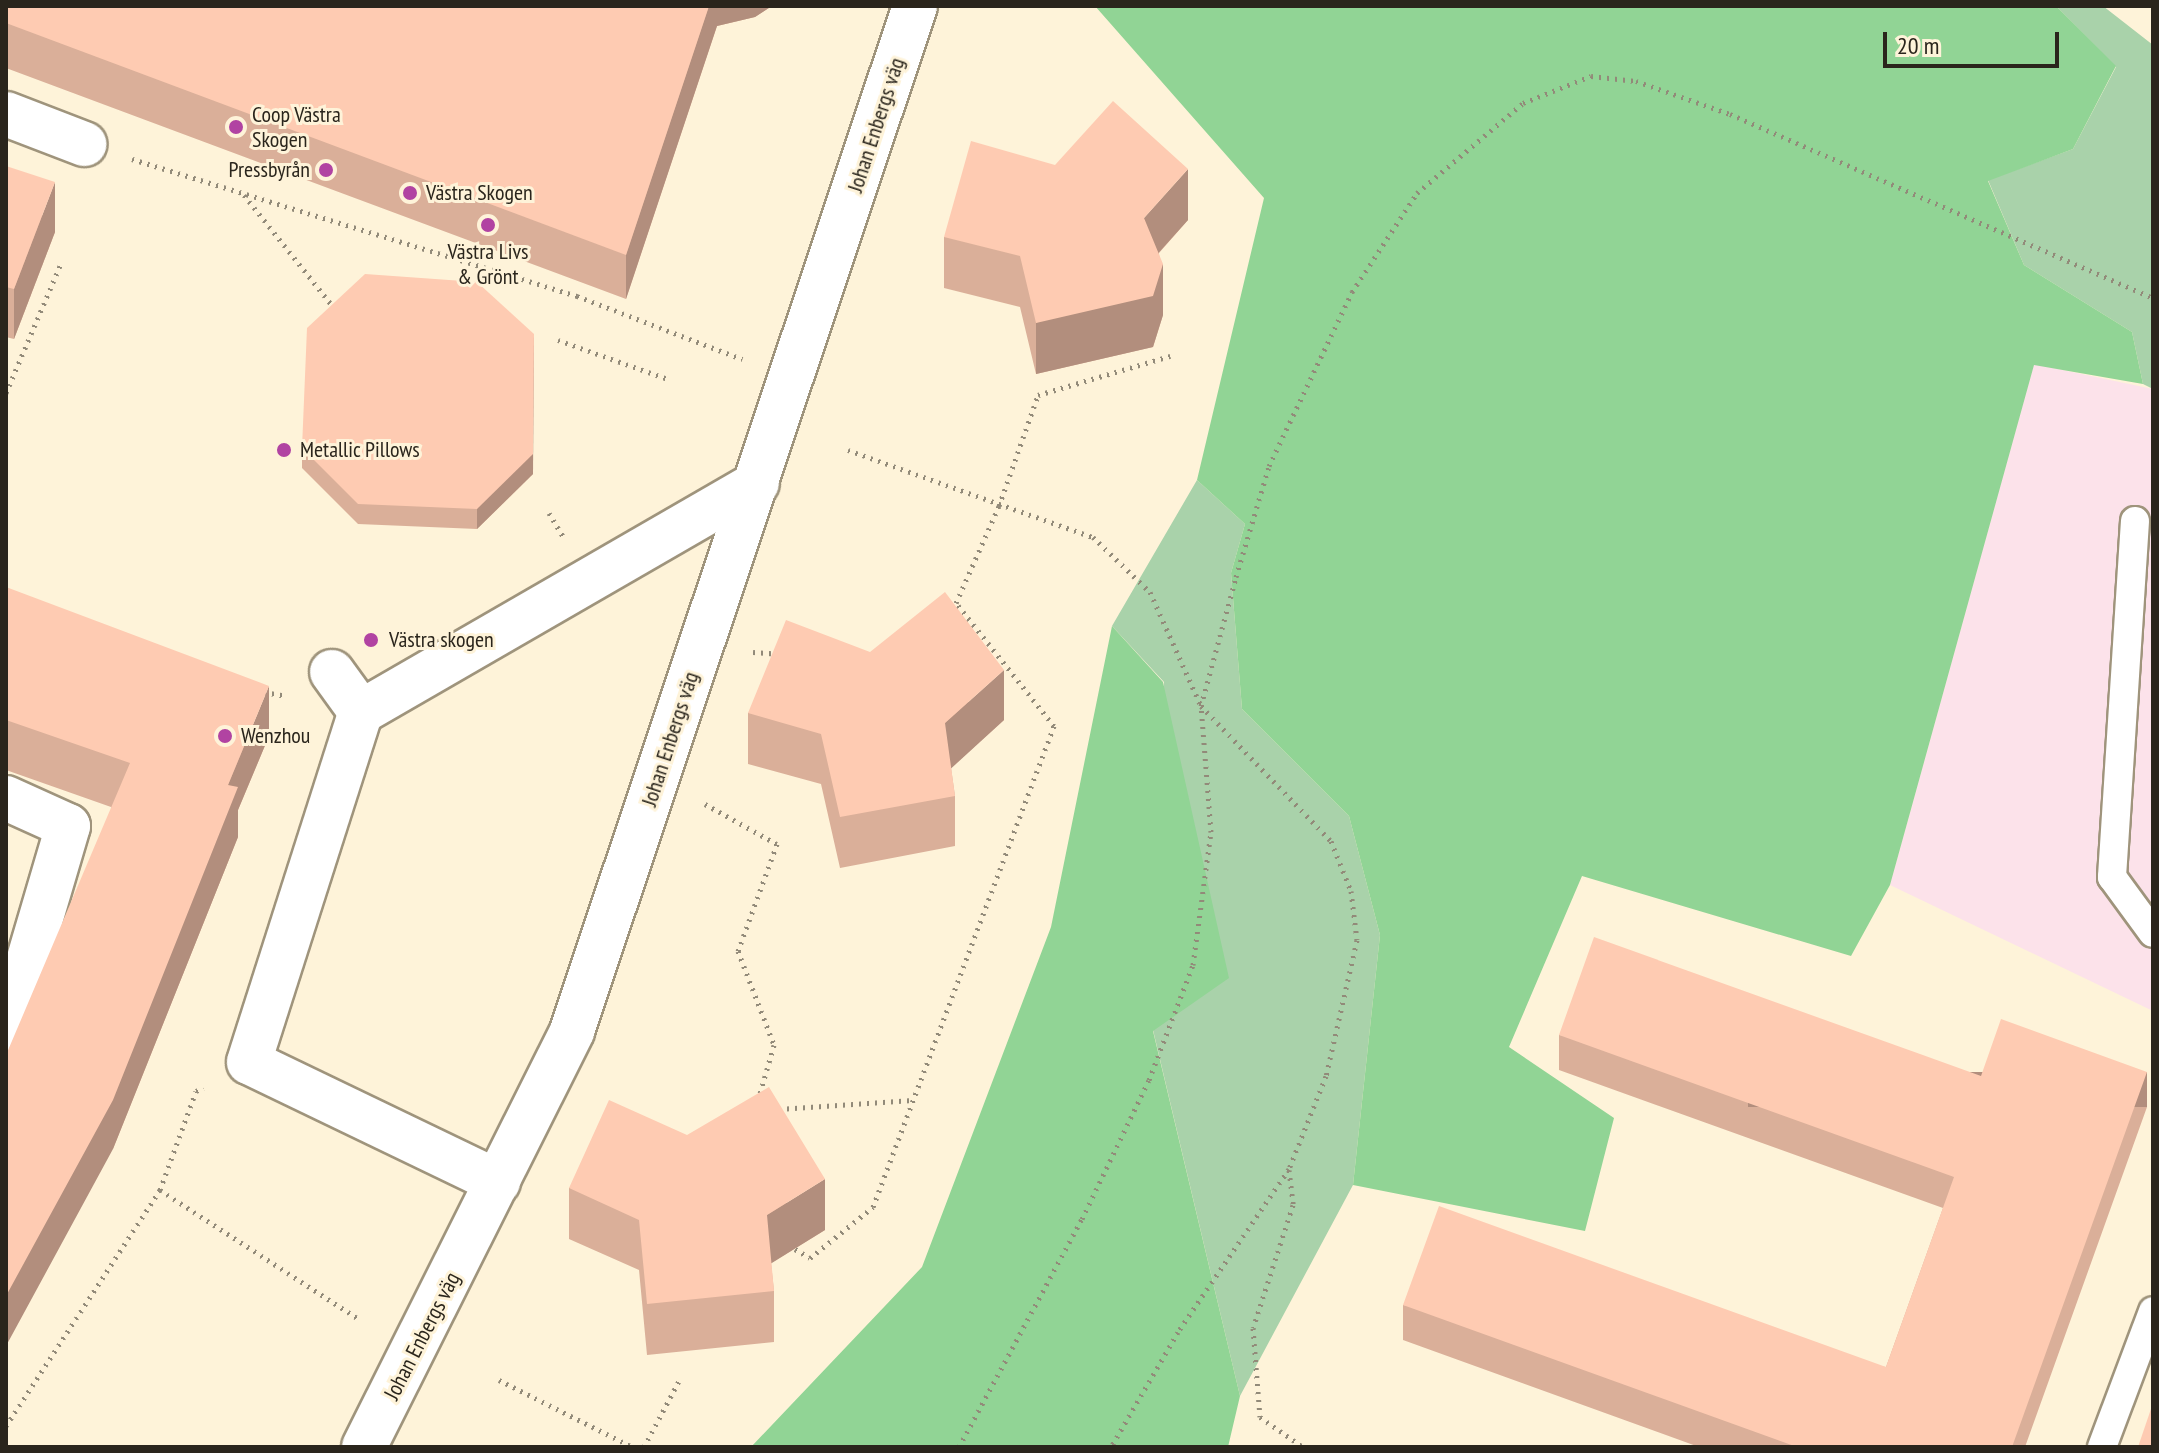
<!DOCTYPE html>
<meta charset="utf-8">
<style>
body{margin:0}
#map{position:relative;width:2159px;height:1453px;overflow:hidden;background:#fef3d9;font-family:"PT Sans Narrow",sans-serif}
div>[style]{position:absolute}
.industrial>*{inset:0;background:#fce2ea}
.green>*{inset:0;background:#a9d2aa}
.forest>*{inset:0;background:#91d495}
.path>*{height:5px;margin-top:-2.5px;transform-origin:0;background:repeating-linear-gradient(90deg,#928a79 0 2px,transparent 0 8px)}
.roads{filter:drop-shadow(2px 0 #9f947c) drop-shadow(-2px 0 #9f947c) drop-shadow(0 2px #9f947c) drop-shadow(0 -2px #9f947c)}
.lane>*{height:28px;margin:-14px;padding:0 14px;transform-origin:14px;border-radius:14px;background:#fff}
.street>*{height:44px;margin:-22px;padding:0 22px;transform-origin:22px;border-radius:22px;background:#fff}
.wall>*{inset:0;background:#daaf99}
.shaded-wall>*{inset:0;background:#b28e7d;transform-origin:0 0}
.building>*{inset:0;background:#fecbb2}
.dots>*{width:22px;height:22px;translate:-50% -50%;box-sizing:border-box;border:4px solid #fef3d9;border-radius:50%}
span{translate:-50% -50%;white-space:nowrap;text-align:center;line-height:1.15;-webkit-text-stroke:6px #fef3d9;paint-order:stroke}
.poi-label{font-size:22px;color:#2a251c}
.left{translate:0 -50%;text-align:left}
.right{translate:-100% -50%;text-align:right}
.street-label{font-size:22px;color:#2a251c}
.frame{position:absolute;inset:0;border:8px solid #2a251c;pointer-events:none}
.scale{position:absolute;left:1883px;top:32px;width:176px;height:36px;box-sizing:border-box;border:4px solid #2a251c;border-top:0;padding-left:10px;font-size:24px;line-height:28px;white-space:nowrap;color:#2a251c;-webkit-text-stroke:6px #fef3d9;paint-order:stroke}
</style>
<div id="map">
<div class="industrial">
<i style="clip-path:polygon(2034px 364px,2153px 389px,2153px 1011px,1890px 885px)"></i>
</div>
<div class="green">
<i style="clip-path:polygon(2056px 6px,2103px 6px,2153px 45px,2153px 389px,2143px 384px,2132px 332px,2024px 265px,1988px 180px,2073px 149px,2116px 67px)"></i>
<i style="clip-path:polygon(1197px 480px,1245px 524px,1231px 573px,1242px 709px,1349px 816px,1380px 935px,1353px 1185px,1240px 1396px,1153px 1030px,1164px 682px,1112px 626px)"></i>
</div>
<div class="forest">
<i style="clip-path:polygon(1095px 6px,2056px 6px,2116px 66px,2073px 149px,1988px 181px,2024px 265px,2132px 332px,2143px 384px,2034px 365px,1890px 885px,1851px 956px,1582px 876px,1509px 1047px,1614px 1118px,1585px 1231px,1353px 1185px,1380px 935px,1349px 816px,1242px 709px,1231px 573px,1245px 524px,1197px 480px,1264px 198px)"></i>
<i style="clip-path:polygon(1112px 626px,1163px 682px,1229px 978px,1153px 1031px,1240px 1396px,1228px 1447px,751px 1447px,922px 1267px,1051px 927px)"></i>
</div>
<div class="path">
<i style="left:132px;top:159px;width:466px;rotate:17.1deg"></i>
<i style="left:577px;top:296px;width:177px;rotate:20.9deg"></i>
<i style="left:244px;top:195px;width:146px;rotate:51.4deg"></i>
<i style="left:558px;top:340px;width:117px;rotate:19.5deg"></i>
<i style="left:6px;top:393px;width:143px;rotate:-67deg"></i>
<i style="left:848px;top:450px;width:260px;rotate:19.6deg"></i>
<i style="left:1093px;top:537px;width:79px;rotate:44deg"></i>
<i style="left:1150px;top:592px;width:125px;rotate:65.9deg"></i>
<i style="left:1201px;top:706px;width:187px;rotate:46.1deg"></i>
<i style="left:1331px;top:841px;width:54px;rotate:68.2deg"></i>
<i style="left:1351px;top:891px;width:49px;rotate:83deg"></i>
<i style="left:1357px;top:940px;width:139px;rotate:102.8deg"></i>
<i style="left:1326px;top:1076px;width:100px;rotate:111.7deg"></i>
<i style="left:1289px;top:1169px;width:197px;rotate:124.3deg"></i>
<i style="left:1178px;top:1332px;width:133px;rotate:120.2deg"></i>
<i style="left:549px;top:513px;width:27px;rotate:59deg"></i>
<i style="left:753px;top:652px;width:26px;rotate:4deg"></i>
<i style="left:264px;top:692px;width:22px;rotate:10deg"></i>
<i style="left:705px;top:804px;width:82px;rotate:29.1deg"></i>
<i style="left:777px;top:844px;width:114px;rotate:110deg"></i>
<i style="left:738px;top:951px;width:101px;rotate:69deg"></i>
<i style="left:774px;top:1045px;width:54px;rotate:106.1deg"></i>
<i style="left:779px;top:1109px;width:134px;rotate:-3.8deg"></i>
<i style="left:1289px;top:1170px;width:35px;rotate:83deg"></i>
<i style="left:1293px;top:1205px;width:129px;rotate:108deg"></i>
<i style="left:1253px;top:1328px;width:89px;rotate:85.5deg"></i>
<i style="left:1260px;top:1417px;width:52px;rotate:34.9deg"></i>
<i style="left:160px;top:1190px;width:239px;rotate:33deg"></i>
<i style="left:795px;top:1249px;width:17px;rotate:31deg"></i>
<i style="left:810px;top:1258px;width:81px;rotate:-39deg"></i>
<i style="left:873px;top:1207px;width:514px;rotate:-69.38deg"></i>
<i style="left:1054px;top:726px;width:157px;rotate:-128.5deg"></i>
<i style="left:956px;top:603px;width:106px;rotate:-66.1deg"></i>
<i style="left:999px;top:506px;width:118px;rotate:-70.6deg"></i>
<i style="left:1038px;top:395px;width:138px;rotate:-16.5deg"></i>
<i style="left:499px;top:1380px;width:150px;rotate:26.6deg"></i>
<i style="left:6px;top:1426px;width:282px;rotate:-56.9deg"></i>
<i style="left:160px;top:1190px;width:105px;rotate:-70deg"></i>
<i style="left:196px;top:1091px;width:8px;rotate:-23deg"></i>
<i style="left:644px;top:1447px;width:79px;rotate:-62.1deg"></i>
<i style="left:959px;top:1447px;width:259px;rotate:-61.7deg"></i>
<i style="left:1082px;top:1219px;width:154px;rotate:-64.3deg"></i>
<i style="left:1149px;top:1080px;width:123px;rotate:-69.1deg"></i>
<i style="left:1193px;top:965px;width:134px;rotate:-82.3deg"></i>
<i style="left:1211px;top:832px;width:126px;rotate:-94.5deg"></i>
<i style="left:1201px;top:706px;width:134px;rotate:-74.8deg"></i>
<i style="left:1236px;top:577px;width:116px;rotate:-73.4deg"></i>
<i style="left:1269px;top:466px;width:193px;rotate:-64.5deg"></i>
<i style="left:1352px;top:292px;width:118px;rotate:-56.7deg"></i>
<i style="left:1417px;top:193px;width:139px;rotate:-40.3deg"></i>
<i style="left:1523px;top:103px;width:73px;rotate:-21.7deg"></i>
<i style="left:1591px;top:76px;width:45px;rotate:6.3deg"></i>
<i style="left:1636px;top:81px;width:100px;rotate:19.3deg"></i>
<i style="left:1730px;top:114px;width:461px;rotate:23.5deg"></i>
</div>
<div class="roads">
<div class="lane">
<i style="left:2135px;top:521px;width:357px;rotate:93.7deg"></i>
<i style="left:2112px;top:877px;width:69px;rotate:53.8deg"></i>
<i style="left:2102px;top:1447px;width:145px;rotate:-69.4deg"></i>
</div>
<div class="street">
<i style="left:6px;top:114px;width:84px;rotate:21deg"></i>
<i style="left:332px;top:672px;width:49px;rotate:54.1deg"></i>
<i style="left:6px;top:798px;width:68px;rotate:24.3deg"></i>
<i style="left:68px;top:826px;width:219px;rotate:106.4deg"></i>
<i style="left:498px;top:1182px;width:276px;rotate:-154.3deg"></i>
<i style="left:249px;top:1062px;width:367px;rotate:-72.3deg"></i>
<i style="left:361px;top:712px;width:457px;rotate:-30deg"></i>
<i style="left:364px;top:1447px;width:465px;rotate:-63.4deg"></i>
<i style="left:572px;top:1031px;width:1081px;rotate:-71.5deg"></i>
</div>
</div>
<div class="wall">
<i style="clip-path:polygon(6px 6px,772px 6px,755px 17px,717px 26px,626px 299px,6px 68px)"></i>
<i style="clip-path:polygon(6px 166px,55px 232px,14px 339px,6px 337px)"></i>
<i style="clip-path:polygon(1188px 220px,1159px 253px,1163px 315px,1153px 347px,1036px 374px,1020px 307px,944px 288px,944px 237px)"></i>
<i style="clip-path:polygon(302px 448px,533px 474px,477px 529px,358px 524px,302px 468px)"></i>
<i style="clip-path:polygon(6px 587px,269px 736px,238px 810px,238px 837px,113px 1149px,111px 807px,6px 770px)"></i>
<i style="clip-path:polygon(870px 652px,1004px 720px,951px 768px,955px 796px,955px 846px,840px 868px,821px 784px,748px 764px,748px 713px)"></i>
<i style="clip-path:polygon(1559px 1035px,1981px 1076px,2147px 1107px,2025px 1447px,1699px 1447px,1403px 1340px,1403px 1305px,1886px 1367px,1943px 1208px,1559px 1070px)"></i>
<i style="clip-path:polygon(687px 1135px,825px 1230px,771px 1263px,774px 1291px,774px 1342px,647px 1355px,639px 1270px,569px 1239px,569px 1188px)"></i>
</div>
<div class="shaded-wall">
<i style="clip-path:polygon(709px 6px,772px 6px,755px 17px,717px 26px,626px 299px,626px 255px)"></i>
<i style="clip-path:polygon(1188px 169px,1188px 220px,1144px 269px,1144px 218px)"></i>
<i style="clip-path:polygon(55px 182px,55px 232px,14px 339px,14px 289px)"></i>
<i style="clip-path:polygon(1163px 264px,1163px 315px,1153px 347px,1036px 374px,1036px 323px)"></i>
<i style="clip-path:polygon(534px 334px,533px 474px,477px 529px,477px 509px)"></i>
<i style="clip-path:polygon(1004px 670px,1004px 720px,945px 774px,945px 723px)"></i>
<i style="clip-path:polygon(269px 686px,269px 736px,238px 810px,238px 837px,113px 1149px,6px 1346px,6px 1296px,228px 785px)"></i>
<i style="left:2147px;top:1072px;width:35px;height:399px;rotate:90deg"></i>
<i style="clip-path:polygon(825px 1179px,825px 1230px,767px 1266px,767px 1215px)"></i>
</div>
<div class="building">
<i style="clip-path:polygon(6px 6px,709px 6px,626px 255px,6px 23px)"></i>
<i style="clip-path:polygon(1113px 101px,1188px 169px,1144px 218px,1163px 264px,1153px 296px,1036px 323px,1020px 256px,944px 237px,971px 141px,1055px 165px)"></i>
<i style="clip-path:polygon(6px 166px,55px 182px,14px 289px,6px 287px)"></i>
<i style="clip-path:polygon(365px 274px,477px 282px,534px 334px,533px 454px,477px 509px,358px 504px,302px 448px,307px 328px)"></i>
<i style="clip-path:polygon(6px 587px,269px 686px,228px 785px,238px 787px,113px 1100px,6px 1296px,6px 1055px,130px 763px,6px 720px)"></i>
<i style="clip-path:polygon(945px 592px,1004px 670px,945px 723px,955px 796px,840px 817px,821px 734px,748px 713px,786px 620px,870px 652px)"></i>
<i style="clip-path:polygon(1594px 937px,1981px 1076px,2001px 1019px,2147px 1072px,2012px 1447px,1797px 1447px,1403px 1305px,1439px 1206px,1886px 1367px,1954px 1177px,1559px 1035px)"></i>
<i style="clip-path:polygon(769px 1087px,825px 1179px,767px 1215px,774px 1291px,647px 1304px,639px 1220px,569px 1188px,609px 1100px,687px 1135px)"></i>
<i style="clip-path:polygon(2153px 1403px,2153px 1447px,2138px 1447px)"></i>
</div>
<div class="dots">
<i style="left:236px;top:127px;background:#b143a2"></i>
<i style="left:326px;top:170px;background:#b143a2"></i>
<i style="left:410px;top:193px;background:#b143a2"></i>
<i style="left:488px;top:225px;background:#b143a2"></i>
<i style="left:284px;top:450px;background:#b143a2"></i>
<i style="left:371px;top:640px;background:#b143a2"></i>
<i style="left:225px;top:736px;background:#b143a2"></i>
</div>
<div class="poi-label">
<span class="left" style="left:252px;top:127px">Coop Västra<br>Skogen</span>
<span class="right" style="left:310px;top:170px">Pressbyrån</span>
<span class="left" style="left:426px;top:193px">Västra Skogen</span>
<span style="left:488px;top:264px">Västra Livs<br>&amp; Grönt</span>
<span class="left" style="left:300px;top:450px">Metallic Pillows</span>
<span class="left" style="left:389px;top:640px">Västra skogen</span>
<span class="left" style="left:241px;top:736px">Wenzhou</span>
</div>
<div class="street-label">
<span style="left:876px;top:125px;rotate:-72deg">Johan Enbergs väg</span>
<span style="left:670px;top:739px;rotate:-72deg">Johan Enbergs väg</span>
<span style="left:422px;top:1336px;rotate:-63deg">Johan Enbergs väg</span>
</div>
<div class="frame"></div>
<div class="scale">20 m</div>
</div>
